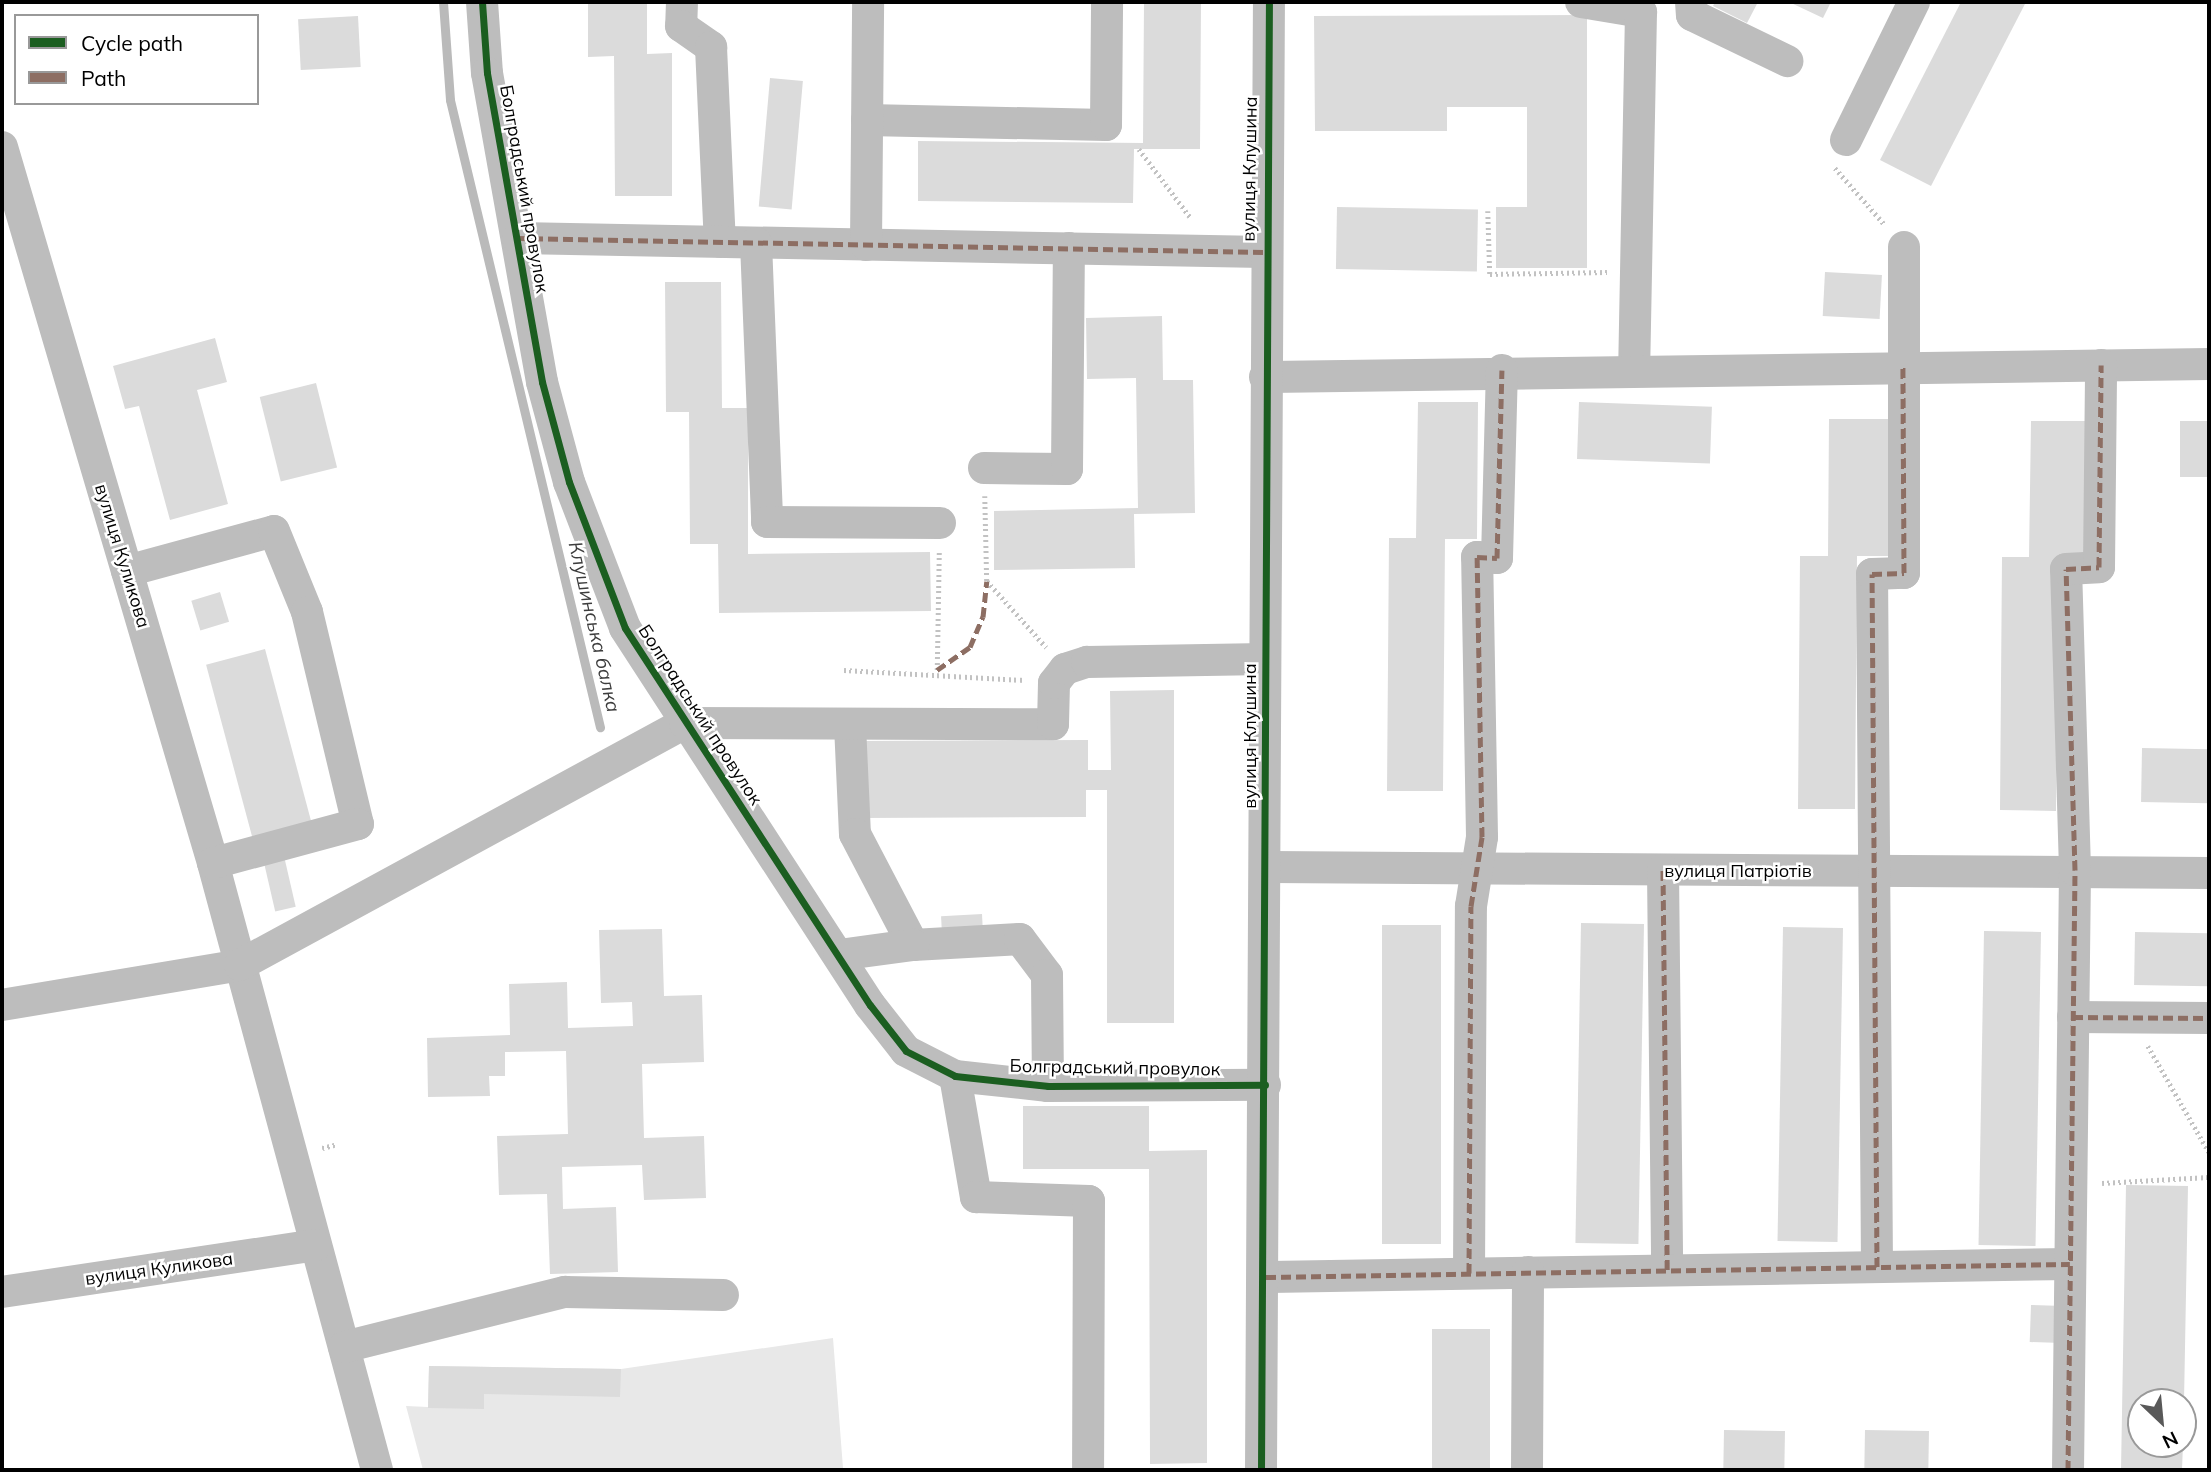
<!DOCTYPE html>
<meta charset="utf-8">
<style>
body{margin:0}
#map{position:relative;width:2211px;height:1472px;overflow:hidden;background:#fff;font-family:Mulish,sans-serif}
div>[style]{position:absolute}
.green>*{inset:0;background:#e8e8e8}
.stream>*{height:9px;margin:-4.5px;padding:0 4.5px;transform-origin:4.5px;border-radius:4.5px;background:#bababa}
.building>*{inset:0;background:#dbdbdb;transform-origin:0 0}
.path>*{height:4.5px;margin-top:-2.25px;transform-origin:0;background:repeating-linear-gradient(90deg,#c2c2c2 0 2px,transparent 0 5.5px)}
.minor>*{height:32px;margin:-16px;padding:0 16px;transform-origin:16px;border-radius:16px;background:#bdbdbd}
.quiet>*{height:5px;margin-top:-2.5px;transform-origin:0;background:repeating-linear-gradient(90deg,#8d6e63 0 10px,transparent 0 15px)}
.cycleway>*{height:7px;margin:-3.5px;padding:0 3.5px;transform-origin:3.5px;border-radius:3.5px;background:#1b5e20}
span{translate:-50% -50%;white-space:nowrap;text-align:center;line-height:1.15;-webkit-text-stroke:5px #fff;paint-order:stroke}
.street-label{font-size:18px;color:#000}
.water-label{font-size:19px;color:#3d3d3d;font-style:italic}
.frame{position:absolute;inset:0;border:4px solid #000;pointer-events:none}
.legend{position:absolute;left:14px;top:14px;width:245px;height:91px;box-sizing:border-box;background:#fff;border:2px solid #999;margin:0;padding:9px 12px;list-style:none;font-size:21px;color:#000}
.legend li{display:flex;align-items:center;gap:14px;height:35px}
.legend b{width:35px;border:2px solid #999}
.north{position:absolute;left:2127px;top:1388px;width:70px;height:70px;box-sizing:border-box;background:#fff;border:2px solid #999;border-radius:50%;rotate:154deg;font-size:19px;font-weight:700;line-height:28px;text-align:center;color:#000}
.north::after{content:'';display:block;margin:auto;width:24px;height:32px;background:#595959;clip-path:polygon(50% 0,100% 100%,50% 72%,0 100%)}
</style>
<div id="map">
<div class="green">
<i style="clip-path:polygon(833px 1338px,843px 1468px,999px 1470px,423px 1470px,406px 1406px,428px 1407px,429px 1366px,621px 1369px)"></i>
</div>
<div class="stream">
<i style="left:443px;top:2px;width:98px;rotate:85.9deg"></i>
<i style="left:450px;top:100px;width:645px;rotate:76.55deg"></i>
</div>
<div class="building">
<i style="clip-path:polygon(588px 2px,647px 2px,647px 54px,672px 53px,672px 196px,615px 196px,614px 56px,588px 57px)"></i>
<i style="clip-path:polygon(1144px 2px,1201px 2px,1200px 149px,1134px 149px,1133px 203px,918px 201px,918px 141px,1143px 143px)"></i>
<i style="clip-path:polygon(1715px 2px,1758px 2px,1747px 23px,1713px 6px)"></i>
<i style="clip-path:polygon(1789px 2px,1831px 2px,1823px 18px)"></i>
<i style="clip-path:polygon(1961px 2px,2026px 2px,1931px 186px,1880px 160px)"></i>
<i style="clip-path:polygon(1587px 15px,1587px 268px,1496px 268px,1496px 207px,1527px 207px,1527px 107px,1447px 107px,1447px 131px,1315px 131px,1314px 16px)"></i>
<i style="left:358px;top:16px;width:51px;height:60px;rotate:87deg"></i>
<i style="left:770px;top:78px;width:33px;height:129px;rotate:5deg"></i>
<i style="left:1337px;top:207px;width:141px;height:62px;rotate:1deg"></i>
<i style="left:1825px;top:272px;width:57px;height:44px;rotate:3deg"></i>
<i style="clip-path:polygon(665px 282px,721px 282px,722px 408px,748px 408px,748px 554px,930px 552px,931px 611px,719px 613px,718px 544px,690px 544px,689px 412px,666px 412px)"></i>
<i style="clip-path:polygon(1162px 316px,1163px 380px,1193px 380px,1195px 513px,1134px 514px,1135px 568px,994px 570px,994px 511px,1138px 508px,1136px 378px,1087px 379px,1086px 318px)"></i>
<i style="clip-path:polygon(215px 338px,227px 382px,197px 390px,228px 504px,170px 520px,139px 406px,125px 409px,113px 366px)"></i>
<i style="left:316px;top:383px;width:87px;height:58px;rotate:76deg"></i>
<i style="clip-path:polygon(1418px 402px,1478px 402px,1477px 539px,1445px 539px,1443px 791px,1387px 791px,1389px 538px,1416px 538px)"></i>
<i style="left:1579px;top:402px;width:133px;height:57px;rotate:2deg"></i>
<i style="clip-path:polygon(1829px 419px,1890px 419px,1888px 556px,1857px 556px,1855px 809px,1798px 809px,1800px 556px,1828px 556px)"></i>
<i style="clip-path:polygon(2031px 421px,2091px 421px,2090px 558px,2058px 558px,2056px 811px,2000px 810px,2002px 557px,2029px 557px)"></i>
<i style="left:2180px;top:421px;width:29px;height:56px"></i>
<i style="left:220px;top:592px;width:31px;height:30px;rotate:73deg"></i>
<i style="left:265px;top:649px;width:186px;height:61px;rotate:75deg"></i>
<i style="clip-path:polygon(1174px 690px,1174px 1023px,1107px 1023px,1107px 790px,1086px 790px,1086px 817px,862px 818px,862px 741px,1088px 740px,1088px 770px,1111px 770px,1110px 691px)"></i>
<i style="left:2142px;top:748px;width:67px;height:54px;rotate:1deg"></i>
<i style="left:284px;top:856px;width:52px;height:21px;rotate:77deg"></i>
<i style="left:982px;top:914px;width:20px;height:41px;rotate:87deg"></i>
<i style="left:1581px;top:923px;width:63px;height:320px;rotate:1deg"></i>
<i style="left:1382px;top:925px;width:59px;height:319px"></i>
<i style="left:1783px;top:927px;width:60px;height:314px;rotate:1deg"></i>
<i style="clip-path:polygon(662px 929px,664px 996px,702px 995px,704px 1062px,642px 1064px,644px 1138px,704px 1136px,706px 1198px,644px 1200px,642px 1165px,562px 1167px,563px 1209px,616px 1207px,618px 1272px,550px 1274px,547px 1194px,499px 1195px,497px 1136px,568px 1134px,566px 1051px,505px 1052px,505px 1076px,489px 1076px,490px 1096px,428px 1097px,427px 1038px,510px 1035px,509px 984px,567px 982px,568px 1028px,633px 1026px,632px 1002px,601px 1003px,599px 930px)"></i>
<i style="left:1984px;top:931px;width:57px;height:314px;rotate:1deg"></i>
<i style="left:2135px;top:932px;width:74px;height:53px;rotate:1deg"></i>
<i style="clip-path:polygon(1023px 1106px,1149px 1106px,1149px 1151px,1207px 1150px,1207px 1463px,1150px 1464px,1149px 1169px,1023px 1169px)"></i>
<i style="clip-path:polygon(2126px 1185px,2188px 1186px,2184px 1402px,2141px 1402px,2141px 1444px,2183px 1444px,2182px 1470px,2121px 1470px)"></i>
<i style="left:2031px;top:1305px;width:32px;height:37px;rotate:2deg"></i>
<i style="left:1432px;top:1329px;width:58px;height:141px"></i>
<i style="clip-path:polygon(429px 1366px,621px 1369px,620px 1397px,484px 1394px,484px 1409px,428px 1408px)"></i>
<i style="left:1724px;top:1430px;width:61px;height:40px;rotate:1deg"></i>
<i style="left:1865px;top:1430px;width:64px;height:40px;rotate:1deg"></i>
</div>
<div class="path">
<i style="left:1139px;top:149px;width:85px;rotate:53.1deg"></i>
<i style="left:1835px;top:168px;width:76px;rotate:48.7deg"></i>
<i style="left:1488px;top:211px;width:63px;rotate:88.2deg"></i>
<i style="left:1490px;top:274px;width:117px;rotate:-1deg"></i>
<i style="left:985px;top:496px;width:85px;rotate:88.7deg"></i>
<i style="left:987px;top:581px;width:89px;rotate:48.2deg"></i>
<i style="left:844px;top:670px;width:181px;rotate:3.2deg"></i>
<i style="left:937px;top:670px;width:119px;rotate:-89deg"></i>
<i style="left:2148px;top:1046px;width:122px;rotate:60.1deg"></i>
<i style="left:322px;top:1148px;width:16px;rotate:-14deg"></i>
<i style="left:2102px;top:1183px;width:107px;rotate:-3.2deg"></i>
</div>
<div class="minor">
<i style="left:482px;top:2px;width:71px;rotate:86deg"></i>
<i style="left:487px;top:73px;width:314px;rotate:79.9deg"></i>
<i style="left:542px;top:382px;width:104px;rotate:74.9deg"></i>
<i style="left:569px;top:482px;width:156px;rotate:69deg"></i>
<i style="left:625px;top:628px;width:450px;rotate:57deg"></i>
<i style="left:870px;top:1005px;width:58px;rotate:52deg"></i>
<i style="left:906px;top:1051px;width:55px;rotate:27deg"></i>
<i style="left:955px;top:1076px;width:94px;rotate:6.1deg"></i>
<i style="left:1048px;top:1086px;width:217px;rotate:-0.3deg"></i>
<i style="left:682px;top:2px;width:24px;rotate:92deg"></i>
<i style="left:681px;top:26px;width:37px;rotate:35deg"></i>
<i style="left:711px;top:47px;width:195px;rotate:87.4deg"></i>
<i style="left:1581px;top:2px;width:61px;rotate:9.5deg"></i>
<i style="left:1641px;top:12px;width:357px;rotate:91.1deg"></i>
<i style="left:1691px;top:2px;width:13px;rotate:86deg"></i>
<i style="left:1692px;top:15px;width:106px;rotate:25.8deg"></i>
<i style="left:867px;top:120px;width:239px;rotate:1.2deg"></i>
<i style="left:1106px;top:125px;width:123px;rotate:-89.5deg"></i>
<i style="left:1846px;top:140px;width:154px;rotate:-63.8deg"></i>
<i style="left:2px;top:147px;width:746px;rotate:73.58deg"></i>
<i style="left:213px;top:863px;width:629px;rotate:74.88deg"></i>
<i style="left:518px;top:238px;width:746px;rotate:1.08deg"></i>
<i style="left:756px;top:243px;width:279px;rotate:87.7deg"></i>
<i style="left:767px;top:522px;width:173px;rotate:0.3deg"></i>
<i style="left:866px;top:245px;width:243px;rotate:-89.5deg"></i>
<i style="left:1265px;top:377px;width:944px;rotate:-0.79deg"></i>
<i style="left:984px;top:468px;width:83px;rotate:0.7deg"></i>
<i style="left:1067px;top:469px;width:221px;rotate:-89.5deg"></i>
<i style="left:127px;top:571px;width:152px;rotate:-15.2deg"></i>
<i style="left:274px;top:531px;width:87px;rotate:67.8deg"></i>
<i style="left:307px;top:612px;width:218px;rotate:76.5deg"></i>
<i style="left:358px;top:824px;width:150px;rotate:164.9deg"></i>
<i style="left:850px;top:725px;width:109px;rotate:87.4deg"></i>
<i style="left:855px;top:834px;width:125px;rotate:62.4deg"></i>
<i style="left:913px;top:945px;width:107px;rotate:-3.2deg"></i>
<i style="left:1020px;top:939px;width:45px;rotate:53.1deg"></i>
<i style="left:1047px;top:975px;width:111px;rotate:89.5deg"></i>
<i style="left:1267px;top:867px;width:942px;rotate:0.36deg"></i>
<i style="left:1663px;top:870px;width:400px;rotate:89.4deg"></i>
<i style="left:839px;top:955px;width:75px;rotate:-7.7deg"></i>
<i style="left:2px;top:1005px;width:241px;rotate:-9.5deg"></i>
<i style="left:240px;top:965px;width:507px;rotate:-28.54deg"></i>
<i style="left:685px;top:723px;width:368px;rotate:0.2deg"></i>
<i style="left:1053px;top:724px;width:41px;rotate:-88.6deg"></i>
<i style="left:1054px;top:683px;width:18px;rotate:-52deg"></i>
<i style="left:1065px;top:669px;width:23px;rotate:-18deg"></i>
<i style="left:1087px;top:662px;width:178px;rotate:-1deg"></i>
<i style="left:2073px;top:1017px;width:136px;rotate:0.4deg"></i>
<i style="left:955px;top:1076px;width:123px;rotate:80.2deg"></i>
<i style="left:976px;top:1197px;width:113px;rotate:2deg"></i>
<i style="left:1089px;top:1201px;width:269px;rotate:90.2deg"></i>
<i style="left:1877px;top:1267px;width:693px;rotate:-90.41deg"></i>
<i style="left:1872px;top:574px;width:32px;rotate:-2deg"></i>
<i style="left:1904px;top:573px;width:326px;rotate:-90deg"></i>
<i style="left:1469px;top:1273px;width:367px;rotate:-89.7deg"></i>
<i style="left:1471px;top:906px;width:70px;rotate:-80.9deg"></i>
<i style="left:1482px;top:837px;width:280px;rotate:-91deg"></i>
<i style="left:1477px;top:557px;width:20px;rotate:3deg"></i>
<i style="left:1497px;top:558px;width:188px;rotate:-88.5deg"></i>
<i style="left:1266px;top:1277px;width:804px;rotate:-0.93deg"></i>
<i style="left:2px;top:1292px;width:317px;rotate:-8.5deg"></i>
<i style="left:344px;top:1347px;width:228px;rotate:-14deg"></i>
<i style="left:565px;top:1292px;width:158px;rotate:1.1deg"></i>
<i style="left:1261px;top:1470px;width:1468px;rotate:-89.69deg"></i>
<i style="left:1527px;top:1470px;width:198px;rotate:-89.7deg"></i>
<i style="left:2068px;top:1470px;width:600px;rotate:-89.33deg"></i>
<i style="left:2075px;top:870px;width:301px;rotate:-91.7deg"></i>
<i style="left:2066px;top:569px;width:33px;rotate:-3deg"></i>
<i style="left:2099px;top:567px;width:202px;rotate:-89.4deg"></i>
</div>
<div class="quiet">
<i style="left:518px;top:238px;width:746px;rotate:1.08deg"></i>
<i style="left:937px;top:670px;width:40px;rotate:-34.9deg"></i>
<i style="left:970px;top:647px;width:33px;rotate:-67deg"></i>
<i style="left:983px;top:617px;width:36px;rotate:-84deg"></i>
<i style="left:1663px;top:870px;width:400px;rotate:89.4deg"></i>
<i style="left:2073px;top:1017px;width:136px;rotate:0.4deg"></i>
<i style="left:1877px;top:1267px;width:693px;rotate:-90.41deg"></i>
<i style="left:1872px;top:574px;width:32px;rotate:-2deg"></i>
<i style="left:1904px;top:573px;width:208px;rotate:-90.3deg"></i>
<i style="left:1469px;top:1273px;width:367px;rotate:-89.7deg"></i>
<i style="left:1471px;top:906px;width:70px;rotate:-80.9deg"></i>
<i style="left:1482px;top:837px;width:280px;rotate:-91deg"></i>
<i style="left:1477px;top:557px;width:20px;rotate:3deg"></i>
<i style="left:1497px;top:558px;width:188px;rotate:-88.5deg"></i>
<i style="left:1266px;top:1277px;width:804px;rotate:-0.93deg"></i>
<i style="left:2068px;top:1470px;width:600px;rotate:-89.33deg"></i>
<i style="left:2075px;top:870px;width:301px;rotate:-91.7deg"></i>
<i style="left:2066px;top:569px;width:33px;rotate:-3deg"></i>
<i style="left:2099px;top:567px;width:202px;rotate:-89.4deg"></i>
</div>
<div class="cycleway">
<i style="left:482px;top:2px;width:71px;rotate:86deg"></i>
<i style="left:487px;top:73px;width:314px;rotate:79.9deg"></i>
<i style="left:542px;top:382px;width:104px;rotate:74.9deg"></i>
<i style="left:569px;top:482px;width:156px;rotate:69deg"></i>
<i style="left:625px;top:628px;width:450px;rotate:57deg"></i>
<i style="left:870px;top:1005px;width:58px;rotate:52deg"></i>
<i style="left:906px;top:1051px;width:55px;rotate:27deg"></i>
<i style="left:955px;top:1076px;width:94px;rotate:6.1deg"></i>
<i style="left:1048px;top:1086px;width:217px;rotate:-0.3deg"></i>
<i style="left:1261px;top:1470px;width:1468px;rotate:-89.69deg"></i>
</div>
<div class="street-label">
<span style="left:1250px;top:169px;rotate:-89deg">вулиця Клушина</span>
<span style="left:524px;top:189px;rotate:80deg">Болградський провулок</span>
<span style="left:122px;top:556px;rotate:73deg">вулиця Куликова</span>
<span style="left:700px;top:715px;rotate:57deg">Болградський провулок</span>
<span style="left:1250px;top:736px;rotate:-90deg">вулиця Клушина</span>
<span style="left:1738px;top:871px">вулиця Патріотів</span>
<span style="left:1115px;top:1068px;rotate:1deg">Болградський провулок</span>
<span style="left:159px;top:1269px;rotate:-8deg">вулиця Куликова</span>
</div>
<div class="water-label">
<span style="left:594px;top:627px;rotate:77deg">Клушинська балка</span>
</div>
<div class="frame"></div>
<ul class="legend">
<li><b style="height:9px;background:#1b5e20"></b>Cycle path</li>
<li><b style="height:9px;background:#8d6e63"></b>Path</li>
</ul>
<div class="north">N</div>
</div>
